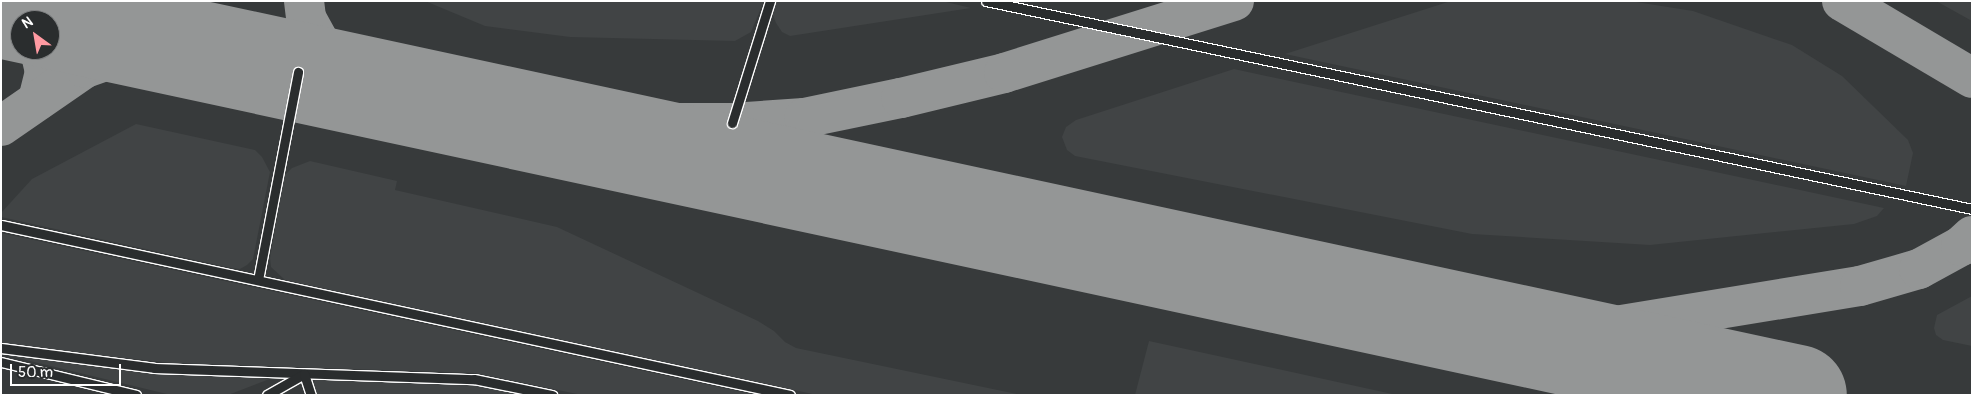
<!DOCTYPE html>
<style>
body{margin:0}
#map{position:relative;width:1973px;height:396px;overflow:hidden;background:#2a2d2e;font-family:Pangolin,sans-serif}
div>[style]{position:absolute}
.built>*{inset:0;background:#373a3b}
.green>*{inset:0;background:#414445}
.taxiway>*{height:40px;margin:-20px;padding:0 20px;transform-origin:20px;border-radius:20px;background:#949696}
.runway>*{height:100px;margin:-50px;padding:0 50px;transform-origin:50px;border-radius:50px;background:#949696}
.roads{filter:drop-shadow(1px 0 #fff) drop-shadow(-1px 0 #fff) drop-shadow(0 1px #fff) drop-shadow(0 -1px #fff)}
.service>*{height:9px;margin:-4.5px;padding:0 4.5px;transform-origin:4.5px;border-radius:4.5px;background:#2a2d2e}
span{translate:-50% -50%;white-space:nowrap;text-align:center;line-height:1.15;-webkit-text-stroke:4.5px #2a2d2e;paint-order:stroke}
.frame{position:absolute;inset:0;border:2px solid #fff;pointer-events:none}
.north{position:absolute;left:10px;top:10px;width:50px;height:50px;box-sizing:border-box;background:#2a2d2e;border:1px solid #7f8182;border-radius:50%;rotate:328deg;font-size:14px;font-weight:700;line-height:20px;text-align:center;color:#fff}
.north::after{content:'';display:block;margin:auto;width:18px;height:22px;background:#ff9aa2;clip-path:polygon(50% 0,100% 100%,50% 72%,0 100%)}
.scale{position:absolute;left:10px;top:364px;width:111px;height:22px;box-sizing:border-box;border:2px solid #fff;border-top:0;padding-left:6px;font-size:15px;line-height:18px;white-space:nowrap;color:#fff;-webkit-text-stroke:4px #2a2d2e;paint-order:stroke}
</style>
<div id="map">
<div class="built">
<i style="clip-path:polygon(evenodd,1px 1px,1972px 1px,1972px 395px,1px 395px,1px 1px,20px 20px,50px 20px,50px 50px,20px 50px,20px 20px)"></i>
</div>
<div class="green">
<i style="clip-path:polygon(425px 1px,764px 1px,751px 32px,735px 41px,570px 37px,485px 26px)"></i>
<i style="clip-path:polygon(776px 1px,942px 1px,971px 8px,790px 36px,782px 32px,776px 23px,773px 15px)"></i>
<i style="clip-path:polygon(1451px 1px,1630px 1px,1693px 11px,1792px 45px,1842px 76px,1908px 140px,1913px 153px,1906px 186px,1285px 54px)"></i>
<i style="clip-path:polygon(1936px 1px,1972px 1px,1972px 21px)"></i>
<i style="clip-path:polygon(1234px 69px,1884px 208px,1877px 216px,1854px 224px,1650px 245px,1472px 234px,1075px 156px,1067px 150px,1062px 137px,1066px 127px,1076px 120px)"></i>
<i style="clip-path:polygon(136px 124px,255px 150px,262px 157px,270px 172px,253px 259px,247px 265px,240px 269px,231px 268px,1px 217px,1px 213px,32px 179px)"></i>
<i style="clip-path:polygon(310px 161px,397px 181px,395px 190px,557px 227px,758px 321px,774px 331px,785px 342px,796px 348px,1022px 395px,817px 395px,285px 280px,271px 267px,270px 258px,284px 176px,292px 168px)"></i>
<i style="clip-path:polygon(1px 233px,756px 395px,582px 395px,475px 373px,172px 363px,1px 345px)"></i>
<i style="clip-path:polygon(1972px 296px,1972px 346px,1943px 340px,1936px 335px,1934px 328px,1937px 315px)"></i>
<i style="clip-path:polygon(1149px 341px,1397px 395px,1135px 395px)"></i>
<i style="clip-path:polygon(1px 352px,154px 368px,285px 373px,228px 395px,171px 395px,1px 354px)"></i>
<i style="clip-path:polygon(320px 379px,479px 385px,529px 395px,311px 395px,312px 385px,315px 380px)"></i>
</div>
<div class="taxiway">
<i style="left:304px;top:1px;width:17px;rotate:83deg"></i>
<i style="left:306px;top:18px;width:35px;rotate:61deg"></i>
<i style="left:323px;top:49px;width:53px;rotate:42.7deg"></i>
<i style="left:1842px;top:1px;width:151px;rotate:30.6deg"></i>
<i style="left:1px;top:16px;width:21px;rotate:28deg"></i>
<i style="left:75px;top:24px;width:52px;rotate:2.2deg"></i>
<i style="left:127px;top:26px;width:52px;rotate:-17.7deg"></i>
<i style="left:177px;top:10px;width:16px;rotate:-35deg"></i>
<i style="left:38px;top:100px;width:29px;rotate:-76deg"></i>
<i style="left:45px;top:72px;width:23px;rotate:-103deg"></i>
<i style="left:501px;top:116px;width:172px;rotate:2.3deg"></i>
<i style="left:673px;top:123px;width:59px"></i>
<i style="left:732px;top:123px;width:72px;rotate:-4deg"></i>
<i style="left:804px;top:118px;width:99px;rotate:-11.7deg"></i>
<i style="left:901px;top:98px;width:106px;rotate:-13.6deg"></i>
<i style="left:1004px;top:73px;width:241px;rotate:-17.4deg"></i>
<i style="left:1px;top:126px;width:102px;rotate:-34.6deg"></i>
<i style="left:85px;top:68px;width:46px;rotate:-19.2deg"></i>
<i style="left:128px;top:53px;width:56px;rotate:-6.1deg"></i>
<i style="left:1536px;top:339px;width:328px;rotate:-9.3deg"></i>
<i style="left:1860px;top:286px;width:61px;rotate:-16.1deg"></i>
<i style="left:1919px;top:269px;width:48px;rotate:-28.7deg"></i>
<i style="left:1961px;top:246px;width:15px;rotate:-42deg"></i>
</div>
<div class="runway">
<i style="left:1px;top:8px;width:1837px;rotate:12.16deg"></i>
</div>
<div class="roads">
<div class="service">
<i style="left:986px;top:1px;width:1008px;rotate:11.91deg"></i>
<i style="left:732px;top:123px;width:128px;rotate:-72.7deg"></i>
<i style="left:1px;top:225px;width:807px;rotate:12.16deg"></i>
<i style="left:258px;top:280px;width:212px;rotate:-79.1deg"></i>
<i style="left:1px;top:348px;width:154px;rotate:7.4deg"></i>
<i style="left:154px;top:368px;width:320px;rotate:2deg"></i>
<i style="left:474px;top:379px;width:80px;rotate:11.6deg"></i>
<i style="left:1px;top:362px;width:139px;rotate:13.7deg"></i>
<i style="left:267px;top:395px;width:43px;rotate:-29.6deg"></i>
<i style="left:304px;top:374px;width:22px;rotate:72deg"></i>
</div>
</div>
<div class="frame"></div>
<div class="north">N</div>
<div class="scale">50 m</div>
</div>
